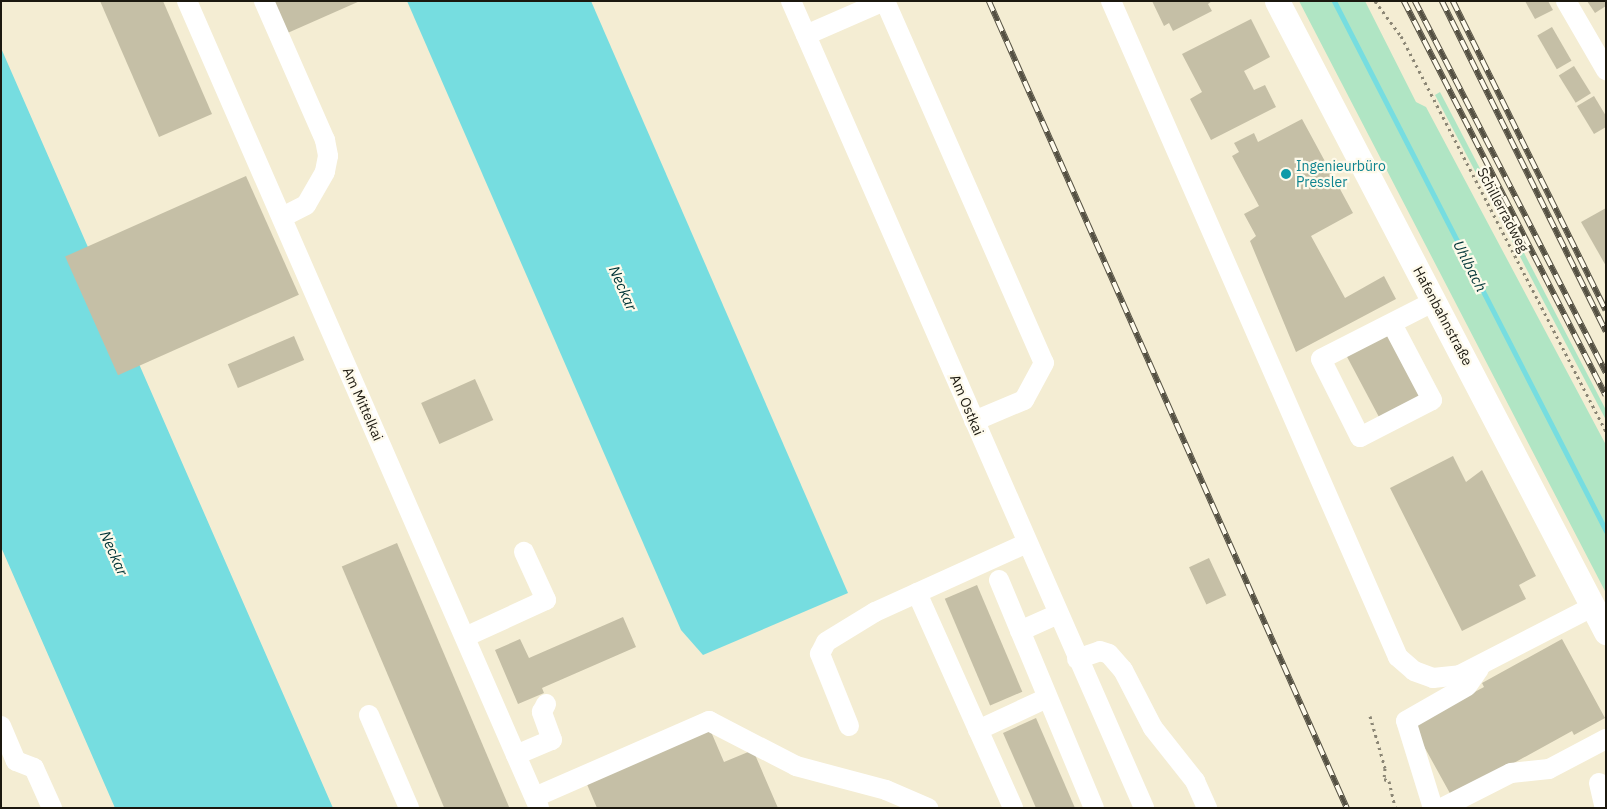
<!DOCTYPE html>
<meta charset="utf-8">
<style>
body{margin:0}
#map{position:relative;width:1607px;height:809px;overflow:hidden;background:#f4edd3;font-family:"IBM Plex Sans",sans-serif}
div>[style]{position:absolute}
.green>*{inset:0;background:#b0e5c4}
.water>*{inset:0;background:#76dde0}
.stream>*{height:5px;margin:-2.5px;padding:0 2.5px;transform-origin:2.5px;border-radius:2.5px;background:#76dde0}
.building>*{inset:0;background:#c5bfa6;transform-origin:0 0}
.path>*{height:3px;margin-top:-1.5px;transform-origin:0;background:repeating-linear-gradient(90deg,#8b8675 0 2.5px,transparent 0 6.5px)}
.minor>*{height:20px;margin:-10px;padding:0 10px;transform-origin:10px;border-radius:10px;background:#fff}
.major>*{height:25px;margin:-12.5px;padding:0 12.5px;transform-origin:12.5px;border-radius:12.5px;background:#fff}
.rail>*{height:5.5px;margin-top:-2.75px;transform-origin:0;background:repeating-linear-gradient(90deg,#fefaeb 0 11px,#555143 0 22px);box-sizing:border-box;border-block:1px solid #555143}
.dots>*{width:14px;height:14px;translate:-50% -50%;box-sizing:border-box;border:2px solid #fefaeb;border-radius:50%}
span{translate:-50% -50%;white-space:nowrap;text-align:center;line-height:1.15;-webkit-text-stroke:4.5px #fefaeb;paint-order:stroke}
.culture-label{font-size:14px;color:#0d838f}
.left{translate:0 -50%;text-align:left}
.street-label{font-size:14px;color:#1b180f}
.water-label{font-size:15px;color:#013537;font-style:italic}
.frame{position:absolute;inset:0;border:2px solid #1b180f;pointer-events:none}
</style>
<div id="map">
<div class="green">
<i style="clip-path:polygon(1299px 1px,1365px 1px,1416px 102px,1426px 107px,1606px 445px,1606px 593px)"></i>
<i style="clip-path:polygon(1440px 92px,1606px 410px,1606px 420px,1435px 95px)"></i>
</div>
<div class="water">
<i style="clip-path:polygon(407px 1px,591px 1px,848px 593px,703px 655px,681px 630px)"></i>
<i style="clip-path:polygon(1px 48px,215px 538px,333px 808px,115px 808px,1px 547px)"></i>
</div>
<div class="stream">
<i style="left:1334px;top:1px;width:596px;rotate:62.83deg"></i>
</div>
<div class="building">
<i style="clip-path:polygon(100px 1px,163px 1px,212px 114px,159px 137px)"></i>
<i style="clip-path:polygon(268px 1px,360px 1px,283px 35px)"></i>
<i style="clip-path:polygon(1152px 1px,1212px 1px,1208px 4px,1212px 11px,1173px 31px,1169px 23px,1164px 26px)"></i>
<i style="clip-path:polygon(1525px 1px,1548px 1px,1553px 10px,1535px 19px)"></i>
<i style="clip-path:polygon(1587px 1px,1606px 1px,1606px 6px,1595px 13px)"></i>
<i style="clip-path:polygon(1251px 19px,1270px 57px,1244px 71px,1254px 90px,1265px 85px,1276px 107px,1211px 140px,1190px 99px,1202px 92px,1182px 54px)"></i>
<i style="left:1552px;top:27px;width:39px;height:17px;rotate:60deg"></i>
<i style="left:1574px;top:66px;width:32px;height:18px;rotate:58deg"></i>
<i style="clip-path:polygon(1594px 96px,1606px 116px,1606px 127px,1594px 134px,1577px 106px)"></i>
<i style="clip-path:polygon(1302px 119px,1353px 213px,1311px 236px,1345px 298px,1384px 276px,1396px 299px,1296px 352px,1250px 241px,1256px 236px,1244px 214px,1259px 206px,1232px 156px,1239px 152px,1234px 143px,1254px 133px,1258px 142px)"></i>
<i style="left:246px;top:176px;width:130px;height:198px;rotate:66deg"></i>
<i style="clip-path:polygon(1606px 208px,1606px 266px,1581px 222px)"></i>
<i style="left:1387px;top:332px;width:73px;height:47px;rotate:62deg"></i>
<i style="left:294px;top:336px;width:26px;height:72px;rotate:67deg"></i>
<i style="left:475px;top:379px;width:45px;height:59px;rotate:66deg"></i>
<i style="clip-path:polygon(1453px 456px,1466px 482px,1482px 470px,1536px 576px,1519px 585px,1526px 599px,1462px 631px,1390px 488px)"></i>
<i style="left:397px;top:543px;width:289px;height:60px;rotate:67deg"></i>
<i style="left:1209px;top:558px;width:41px;height:22px;rotate:65deg"></i>
<i style="left:977px;top:585px;width:116px;height:35px;rotate:67deg"></i>
<i style="clip-path:polygon(623px 617px,636px 647px,542px 688px,544px 693px,518px 704px,495px 650px,520px 639px,529px 658px)"></i>
<i style="clip-path:polygon(1562px 639px,1605px 718px,1574px 735px,1572px 731px,1452px 797px,1415px 730px,1418px 722px,1484px 687px,1482px 683px)"></i>
<i style="clip-path:polygon(1036px 718px,1075px 808px,1036px 808px,1003px 733px)"></i>
<i style="clip-path:polygon(709px 727px,724px 762px,753px 750px,778px 808px,597px 808px,586px 782px)"></i>
</div>
<div class="path">
<i style="left:1375px;top:1px;width:44px;rotate:53.4deg"></i>
<i style="left:1401px;top:36px;width:445px;rotate:62.6deg"></i>
<i style="left:1370px;top:716px;width:54px;rotate:73.9deg"></i>
<i style="left:1385px;top:768px;width:11px;rotate:95deg"></i>
<i style="left:1384px;top:779px;width:5px;rotate:22deg"></i>
<i style="left:1389px;top:781px;width:28px;rotate:77deg"></i>
</div>
<div class="minor">
<i style="left:187px;top:1px;width:880px;rotate:66.43deg"></i>
<i style="left:264px;top:1px;width:152px;rotate:66.3deg"></i>
<i style="left:325px;top:140px;width:16px;rotate:79deg"></i>
<i style="left:328px;top:156px;width:16px;rotate:101deg"></i>
<i style="left:325px;top:172px;width:38px;rotate:120deg"></i>
<i style="left:306px;top:205px;width:27px;rotate:153deg"></i>
<i style="left:791px;top:1px;width:881px;rotate:66.37deg"></i>
<i style="left:885px;top:1px;width:395px;rotate:66.3deg"></i>
<i style="left:1044px;top:363px;width:42px;rotate:118.4deg"></i>
<i style="left:1024px;top:400px;width:54px;rotate:157.2deg"></i>
<i style="left:1111px;top:1px;width:716px;rotate:66.37deg"></i>
<i style="left:1398px;top:657px;width:21px;rotate:41deg"></i>
<i style="left:1414px;top:671px;width:20px;rotate:20deg"></i>
<i style="left:1433px;top:678px;width:27px;rotate:-6deg"></i>
<i style="left:1460px;top:675px;width:151px;rotate:-27.2deg"></i>
<i style="left:1566px;top:1px;width:80px;rotate:59.9deg"></i>
<i style="left:806px;top:35px;width:85px;rotate:-23.6deg"></i>
<i style="left:1392px;top:324px;width:86px;rotate:62.2deg"></i>
<i style="left:1432px;top:400px;width:81px;rotate:152.8deg"></i>
<i style="left:1360px;top:437px;width:87px;rotate:-116.6deg"></i>
<i style="left:1321px;top:359px;width:128px;rotate:-27deg"></i>
<i style="left:999px;top:580px;width:247px;rotate:67.4deg"></i>
<i style="left:917px;top:593px;width:235px;rotate:65.9deg"></i>
<i style="left:1020px;top:631px;width:42px;rotate:-24.1deg"></i>
<i style="left:465px;top:637px;width:89px;rotate:-24.6deg"></i>
<i style="left:546px;top:600px;width:53px;rotate:-114.6deg"></i>
<i style="left:1077px;top:659px;width:24px;rotate:-19deg"></i>
<i style="left:1100px;top:651px;width:9px;rotate:18deg"></i>
<i style="left:1109px;top:654px;width:21px;rotate:49deg"></i>
<i style="left:1123px;top:670px;width:65px;rotate:62.7deg"></i>
<i style="left:1153px;top:728px;width:68px;rotate:51.6deg"></i>
<i style="left:1195px;top:781px;width:30px;rotate:66deg"></i>
<i style="left:369px;top:715px;width:101px;rotate:66.7deg"></i>
<i style="left:1px;top:726px;width:38px;rotate:67deg"></i>
<i style="left:16px;top:761px;width:19px;rotate:21deg"></i>
<i style="left:34px;top:768px;width:44px;rotate:65.8deg"></i>
<i style="left:849px;top:726px;width:78px;rotate:-111.9deg"></i>
<i style="left:820px;top:654px;width:13px;rotate:-63deg"></i>
<i style="left:826px;top:642px;width:57px;rotate:-31.5deg"></i>
<i style="left:875px;top:612px;width:167px;rotate:-24.4deg"></i>
<i style="left:978px;top:730px;width:76px;rotate:-24.9deg"></i>
<i style="left:516px;top:755px;width:39px;rotate:-23deg"></i>
<i style="left:552px;top:740px;width:30px;rotate:-110deg"></i>
<i style="left:542px;top:712px;width:9px;rotate:-63deg"></i>
<i style="left:1599px;top:783px;width:26px;rotate:77deg"></i>
<i style="left:535px;top:797px;width:190px;rotate:-23.6deg"></i>
<i style="left:709px;top:721px;width:98px;rotate:27.3deg"></i>
<i style="left:796px;top:766px;width:93px;rotate:14.9deg"></i>
<i style="left:886px;top:790px;width:46px;rotate:23.2deg"></i>
<i style="left:1433px;top:808px;width:91px;rotate:-107.2deg"></i>
<i style="left:1406px;top:721px;width:70px;rotate:-29.8deg"></i>
<i style="left:1467px;top:686px;width:21px;rotate:-55deg"></i>
<i style="left:1442px;top:808px;width:77px;rotate:-26.9deg"></i>
<i style="left:1511px;top:773px;width:38px;rotate:-6deg"></i>
<i style="left:1549px;top:769px;width:64px;rotate:-27.8deg"></i>
</div>
<div class="major">
<i style="left:1277px;top:1px;width:712px;rotate:62.46deg"></i>
</div>
<div class="rail">
<i style="left:989px;top:1px;width:883px;rotate:66.08deg"></i>
<i style="left:1404px;top:1px;width:443px;rotate:62.9deg"></i>
<i style="left:1415px;top:1px;width:418px;rotate:62.8deg"></i>
<i style="left:1442px;top:1px;width:369px;rotate:63.6deg"></i>
<i style="left:1453px;top:1px;width:345px;rotate:63.7deg"></i>
</div>
<div class="dots">
<i style="left:1286px;top:174px;background:#0f9aa8"></i>
</div>
<div class="culture-label">
<span class="left" style="left:1296px;top:174px">Ingenieurbüro<br>Pressler</span>
</div>
<div class="street-label">
<span style="left:1503px;top:210px;rotate:62deg">Schillerradweg</span>
<span style="left:1443px;top:316px;rotate:62deg">Hafenbahnstraße</span>
<span style="left:363px;top:404px;rotate:66deg">Am Mittelkai</span>
<span style="left:967px;top:405px;rotate:67deg">Am Ostkai</span>
</div>
<div class="water-label">
<span style="left:1470px;top:266px;rotate:63deg">Uhlbach</span>
<span style="left:623px;top:288px;rotate:66deg">Neckar</span>
<span style="left:114px;top:553px;rotate:66deg">Neckar</span>
</div>
<div class="frame"></div>
</div>
